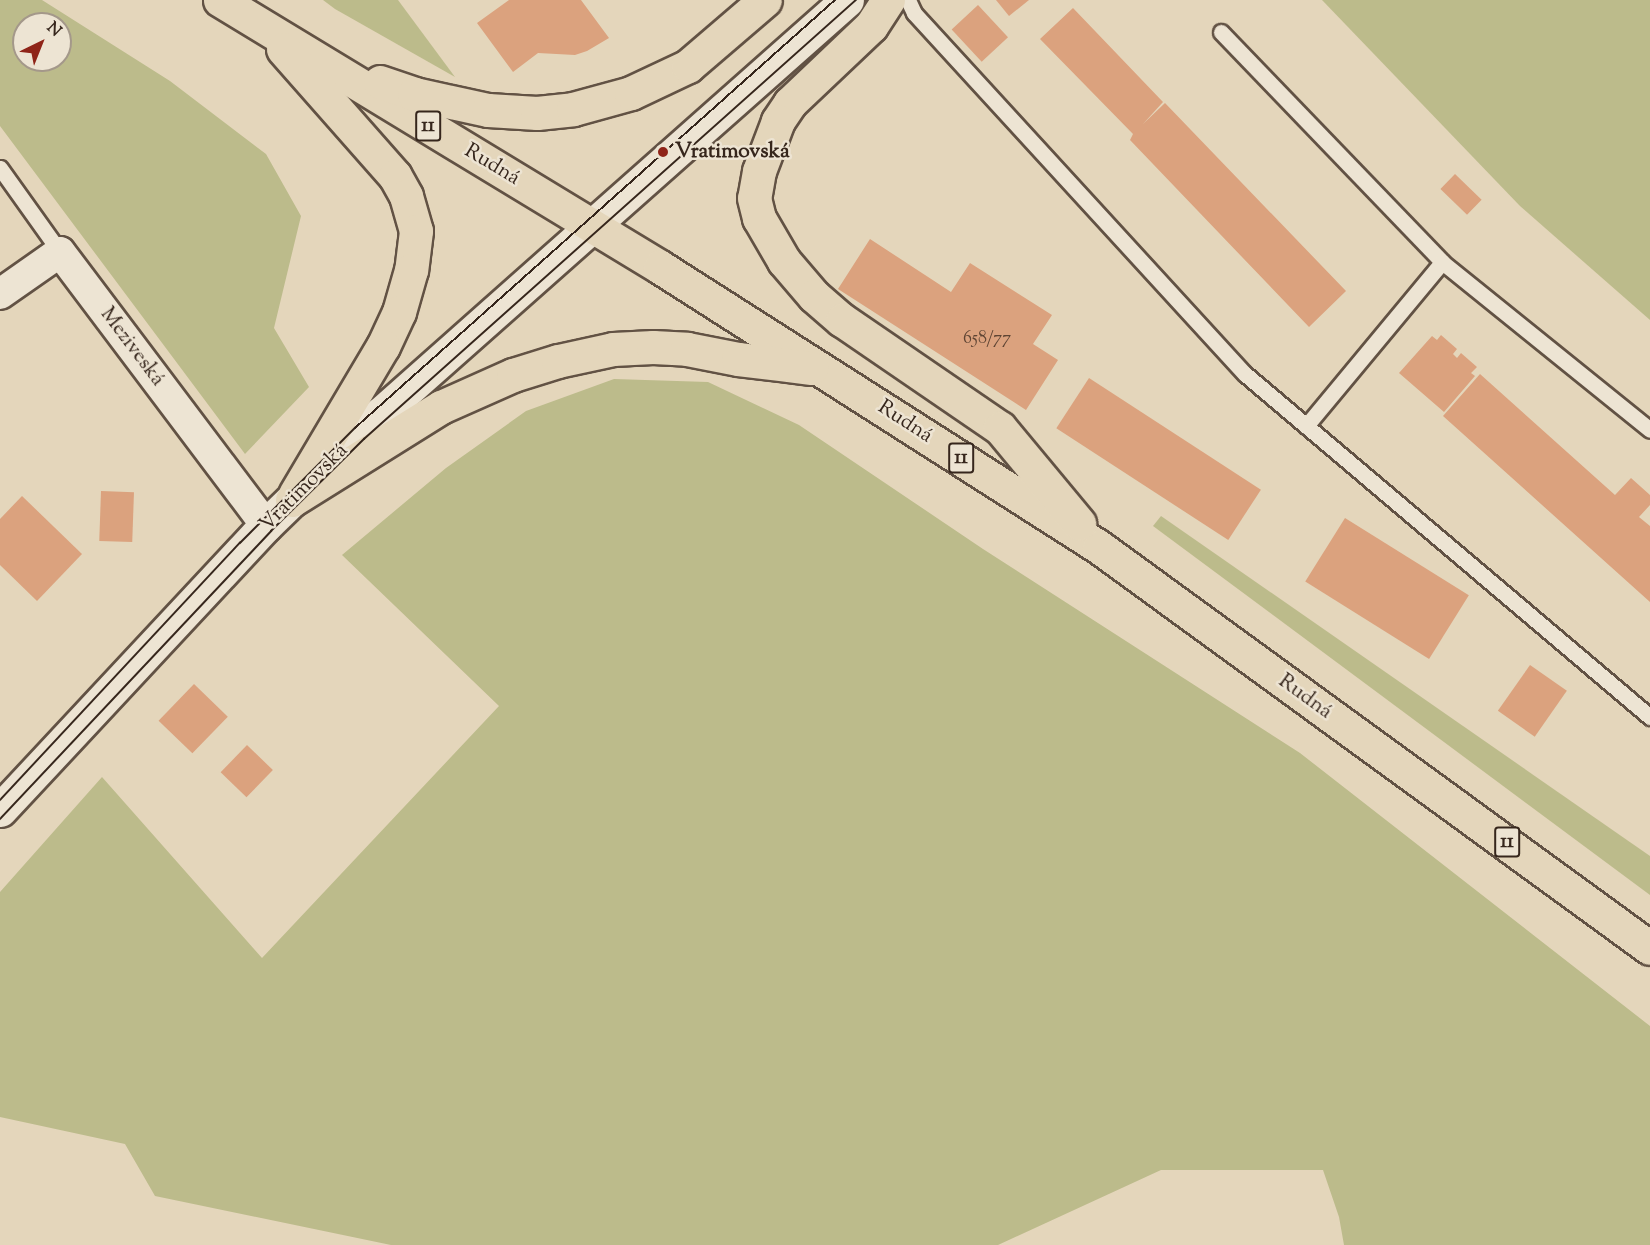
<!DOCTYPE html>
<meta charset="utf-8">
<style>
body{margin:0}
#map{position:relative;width:1650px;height:1245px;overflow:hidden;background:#e4d6bb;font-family:"Sorts Mill Goudy",serif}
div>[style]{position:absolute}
.green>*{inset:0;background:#bcbb8b}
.building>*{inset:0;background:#dba27e;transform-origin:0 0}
.roads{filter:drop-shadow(2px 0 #625244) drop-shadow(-2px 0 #625244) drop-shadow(0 2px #625244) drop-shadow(0 -2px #625244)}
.service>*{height:15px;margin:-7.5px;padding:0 7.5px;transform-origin:7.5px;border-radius:7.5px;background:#ede4d3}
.minor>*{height:30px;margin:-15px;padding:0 15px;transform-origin:15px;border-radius:15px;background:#ede4d3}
.tertiary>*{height:33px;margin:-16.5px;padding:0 16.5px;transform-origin:16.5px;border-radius:16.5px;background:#ede4d3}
.primary>*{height:33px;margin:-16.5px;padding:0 16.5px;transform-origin:16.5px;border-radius:16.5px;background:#e4d6bb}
.tram>*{height:1.5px;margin:-0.75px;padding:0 0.75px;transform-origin:0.75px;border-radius:0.75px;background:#36261c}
.dots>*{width:16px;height:16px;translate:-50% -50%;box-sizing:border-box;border:3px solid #ede4d3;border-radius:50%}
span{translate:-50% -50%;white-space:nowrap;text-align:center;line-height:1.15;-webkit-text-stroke:5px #ede4d3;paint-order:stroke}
.number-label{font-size:18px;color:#5f4534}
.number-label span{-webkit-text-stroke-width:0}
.shield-label span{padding:2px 4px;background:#ede4d3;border:2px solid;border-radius:4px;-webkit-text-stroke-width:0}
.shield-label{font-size:20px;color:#36261c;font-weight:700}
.poi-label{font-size:21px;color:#36261c;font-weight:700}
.left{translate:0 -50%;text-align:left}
.street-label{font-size:21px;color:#36261c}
.north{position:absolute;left:12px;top:12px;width:60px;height:60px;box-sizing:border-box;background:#ede4d3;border:2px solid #a4988a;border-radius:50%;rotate:43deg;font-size:16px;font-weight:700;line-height:24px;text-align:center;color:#36261c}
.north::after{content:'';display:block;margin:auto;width:21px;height:27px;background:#8f2418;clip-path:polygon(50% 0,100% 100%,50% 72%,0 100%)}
</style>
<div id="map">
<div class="green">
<i style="clip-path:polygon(evenodd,0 0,42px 0,170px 81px,266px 154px,301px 216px,274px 328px,309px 387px,245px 454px,0 126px,0 0,24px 24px,60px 24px,60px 60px,24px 60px,24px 24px)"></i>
<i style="clip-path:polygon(323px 0,398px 0,455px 77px,335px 9px)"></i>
<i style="clip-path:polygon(1322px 0,1650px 0,1650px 320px,1520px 206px)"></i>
<i style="clip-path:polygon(614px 379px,708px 382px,799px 425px,983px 549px,1300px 753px,1650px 1026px,1650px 1245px,1344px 1245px,1339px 1217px,1323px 1170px,1161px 1170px,998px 1245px,391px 1245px,155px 1196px,125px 1144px,0 1117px,0 892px,102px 777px,262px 958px,499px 706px,342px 555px,446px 468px,526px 411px)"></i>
<i style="clip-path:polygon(1161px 516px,1650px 856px,1650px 895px,1153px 526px)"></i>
</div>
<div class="building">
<i style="clip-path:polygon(509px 0,581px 0,609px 38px,587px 51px,575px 55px,538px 53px,513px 72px,477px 23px)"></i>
<i style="clip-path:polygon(996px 0,1029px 0,1009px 16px)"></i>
<i style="left:978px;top:5px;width:44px;height:36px;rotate:47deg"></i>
<i style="clip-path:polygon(1073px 8px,1163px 102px,1143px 124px,1165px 103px,1346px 291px,1309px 327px,1130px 140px,1133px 134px,1040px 39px)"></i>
<i style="left:1455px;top:174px;width:37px;height:21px;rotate:44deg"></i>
<i style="clip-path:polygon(870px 239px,951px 292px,970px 263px,1052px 315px,1033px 344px,1058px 360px,1026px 410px,838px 289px)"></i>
<i style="clip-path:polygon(1441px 335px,1457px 349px,1453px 354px,1457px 358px,1461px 353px,1477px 367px,1471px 373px,1475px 376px,1444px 412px,1399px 373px,1432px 336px,1437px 340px)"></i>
<i style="clip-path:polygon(1480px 374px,1615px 495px,1631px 478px,1650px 495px,1650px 505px,1639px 517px,1650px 526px,1650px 602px,1443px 416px)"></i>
<i style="left:1089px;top:378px;width:205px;height:60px;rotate:33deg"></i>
<i style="left:101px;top:491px;width:33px;height:50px;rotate:2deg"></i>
<i style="clip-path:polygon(22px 496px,82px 554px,37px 601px,0 565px,0 519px)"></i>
<i style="left:1345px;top:518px;width:146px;height:75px;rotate:32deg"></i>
<i style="left:1530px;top:665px;width:45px;height:56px;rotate:35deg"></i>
<i style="left:194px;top:684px;width:47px;height:51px;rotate:44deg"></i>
<i style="left:247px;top:745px;width:36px;height:38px;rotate:44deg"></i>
</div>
<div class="roads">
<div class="service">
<i style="left:908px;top:0;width:14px;rotate:65deg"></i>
<i style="left:914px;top:13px;width:490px;rotate:47.5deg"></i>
<i style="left:1245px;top:374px;width:531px;rotate:40.26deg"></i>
<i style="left:1221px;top:32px;width:319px;rotate:46.1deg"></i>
<i style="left:1442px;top:262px;width:267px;rotate:38.9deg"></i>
<i style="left:0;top:168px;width:103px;rotate:54.5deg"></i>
<i style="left:1306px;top:426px;width:213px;rotate:-50.3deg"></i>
</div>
<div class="minor">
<i style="left:0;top:294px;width:73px;rotate:-35deg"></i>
<i style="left:60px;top:252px;width:342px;rotate:53deg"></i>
</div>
<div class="tertiary">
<i style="left:0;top:810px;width:390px;rotate:-47deg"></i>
<i style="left:266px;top:525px;width:159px;rotate:-44.2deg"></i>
<i style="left:380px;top:414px;width:624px;rotate:-41.56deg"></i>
</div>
<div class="primary">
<i style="left:220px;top:0;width:515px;rotate:31.25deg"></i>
<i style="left:660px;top:267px;width:521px;rotate:32.53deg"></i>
<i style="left:1099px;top:547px;width:681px;rotate:36.05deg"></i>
<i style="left:888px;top:0;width:31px;rotate:123deg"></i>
<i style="left:871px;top:26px;width:112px;rotate:136.5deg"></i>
<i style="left:790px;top:103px;width:22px;rotate:124deg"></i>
<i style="left:778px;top:121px;width:53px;rotate:110.8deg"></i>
<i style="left:759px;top:171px;width:27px;rotate:100deg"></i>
<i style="left:754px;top:198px;width:21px;rotate:76deg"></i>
<i style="left:759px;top:218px;width:50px;rotate:59.8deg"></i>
<i style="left:784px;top:261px;width:46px;rotate:49.4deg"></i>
<i style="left:814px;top:296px;width:37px;rotate:41deg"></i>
<i style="left:842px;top:320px;width:191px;rotate:34.4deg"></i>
<i style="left:1000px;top:428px;width:124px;rotate:50.3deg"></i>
<i style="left:283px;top:49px;width:169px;rotate:48.6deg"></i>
<i style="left:395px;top:176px;width:23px;rotate:61deg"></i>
<i style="left:406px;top:196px;width:36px;rotate:74deg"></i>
<i style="left:416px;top:231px;width:39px;rotate:97deg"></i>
<i style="left:411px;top:270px;width:44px;rotate:105.9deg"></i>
<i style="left:399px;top:312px;width:38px;rotate:115deg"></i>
<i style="left:383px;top:346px;width:172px;rotate:120.7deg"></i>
<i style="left:380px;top:82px;width:36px;rotate:19deg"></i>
<i style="left:414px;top:94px;width:76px;rotate:12.2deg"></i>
<i style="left:488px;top:110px;width:49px;rotate:3.5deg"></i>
<i style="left:537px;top:113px;width:36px;rotate:-6deg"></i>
<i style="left:573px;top:109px;width:60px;rotate:-15.4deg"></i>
<i style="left:631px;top:93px;width:63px;rotate:-25.3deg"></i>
<i style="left:688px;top:66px;width:101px;rotate:-40.6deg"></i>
<i style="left:292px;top:500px;width:176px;rotate:-32deg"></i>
<i style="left:441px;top:407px;width:79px;rotate:-24deg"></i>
<i style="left:513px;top:375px;width:47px;rotate:-17.3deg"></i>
<i style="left:558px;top:361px;width:56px;rotate:-12.3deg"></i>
<i style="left:613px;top:349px;width:40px;rotate:-2.9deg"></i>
<i style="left:653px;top:347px;width:34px;rotate:3deg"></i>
<i style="left:687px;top:349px;width:52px;rotate:11.1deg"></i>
<i style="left:738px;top:359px;width:74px;rotate:7deg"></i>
</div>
</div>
<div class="tram">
<i style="left:0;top:800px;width:352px;rotate:-47deg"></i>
<i style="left:240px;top:543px;width:163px;rotate:-45deg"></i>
<i style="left:355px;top:428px;width:643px;rotate:-41.72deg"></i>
<i style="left:0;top:819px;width:395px;rotate:-46.7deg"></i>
<i style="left:271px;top:531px;width:131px;rotate:-44.7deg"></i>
<i style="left:364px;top:439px;width:659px;rotate:-41.74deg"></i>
</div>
<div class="dots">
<i style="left:663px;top:152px;background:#8f2418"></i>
</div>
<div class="number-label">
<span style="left:987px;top:339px">658/77</span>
</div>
<div class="shield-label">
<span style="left:428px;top:126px">11</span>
<span style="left:961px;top:458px">11</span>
<span style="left:1507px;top:842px">11</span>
</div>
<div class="poi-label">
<span class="left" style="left:675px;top:152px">Vratimovská</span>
</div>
<div class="street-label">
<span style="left:492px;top:165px;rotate:31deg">Rudná</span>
<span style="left:132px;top:347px;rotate:53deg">Meziveská</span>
<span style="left:905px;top:422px;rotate:33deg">Rudná</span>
<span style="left:304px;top:488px;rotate:-45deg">Vratimovská</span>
<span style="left:1305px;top:697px;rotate:36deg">Rudná</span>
</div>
<div class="north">N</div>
</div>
